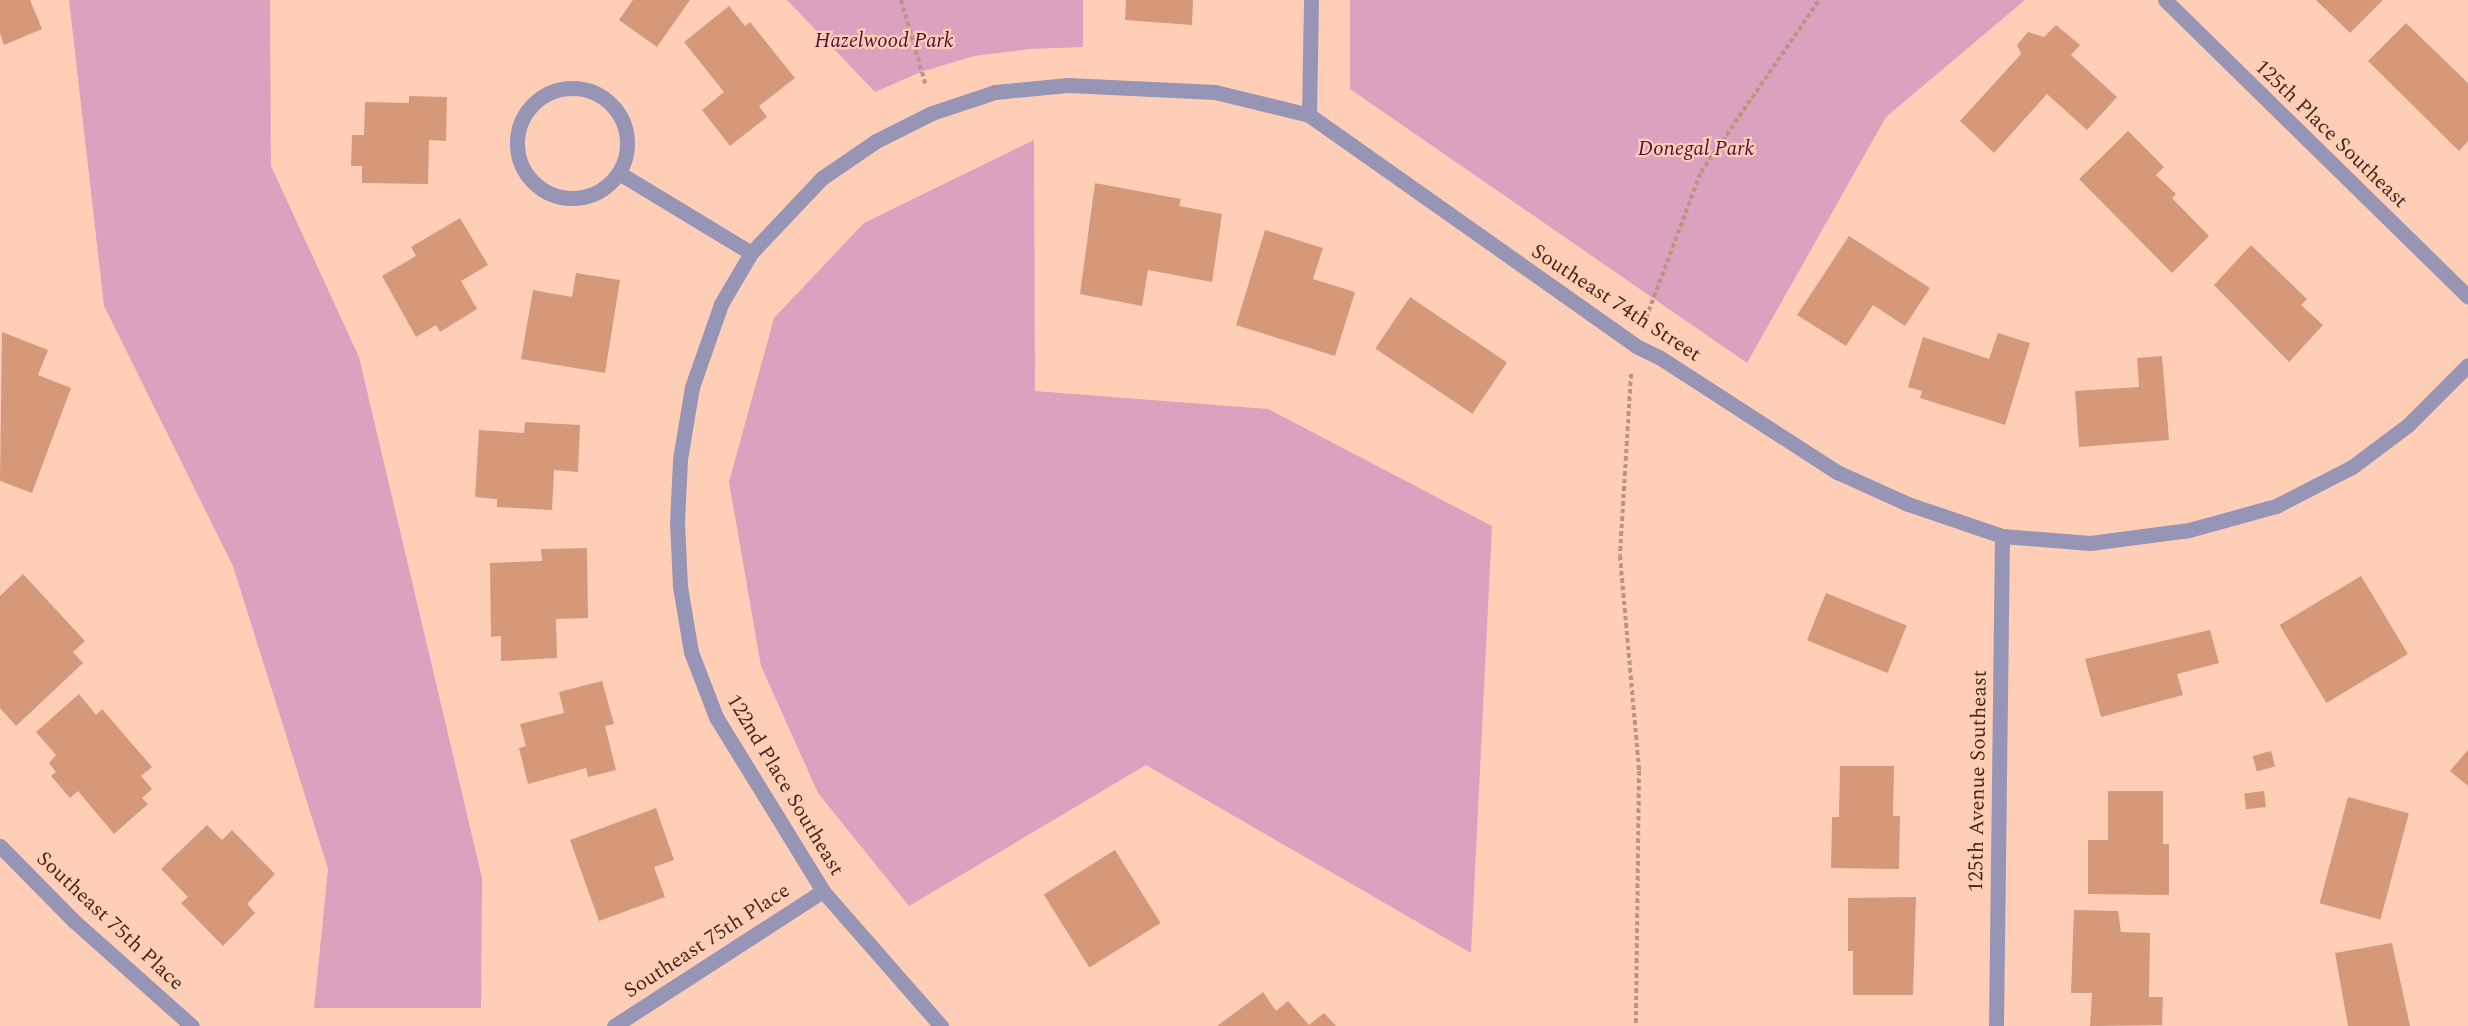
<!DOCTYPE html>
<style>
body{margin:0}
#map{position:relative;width:2468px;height:1026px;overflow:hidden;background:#ffceb7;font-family:Spectral,serif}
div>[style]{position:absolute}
.green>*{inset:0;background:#daa2be}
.building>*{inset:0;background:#d59879;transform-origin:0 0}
.path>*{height:4px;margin-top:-2px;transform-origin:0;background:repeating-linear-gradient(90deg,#be937f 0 4.5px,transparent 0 7.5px)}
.minor>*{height:15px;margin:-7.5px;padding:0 7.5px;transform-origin:7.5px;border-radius:7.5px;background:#9795b6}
.minor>.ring{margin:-7.5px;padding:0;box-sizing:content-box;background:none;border:15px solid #9795b6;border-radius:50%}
span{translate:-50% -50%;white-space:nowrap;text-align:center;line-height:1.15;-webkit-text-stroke:4.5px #ffceb7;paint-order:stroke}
.park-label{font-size:21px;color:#570e3c;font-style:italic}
.street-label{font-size:21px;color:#492a1a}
</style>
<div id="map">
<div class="green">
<i style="clip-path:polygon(69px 0,270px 0,271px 166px,359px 357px,482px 878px,481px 1008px,314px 1008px,328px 869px,233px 566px,104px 306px)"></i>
<i style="clip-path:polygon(787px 0,1083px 0,1083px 47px,1029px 49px,974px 56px,921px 72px,875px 92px)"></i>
<i style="clip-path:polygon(1350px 0,2025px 0,1886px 117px,1747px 363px,1350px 89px)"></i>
<i style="clip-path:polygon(1034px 140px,1035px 391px,1268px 409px,1492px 526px,1471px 953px,1146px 765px,909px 906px,818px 793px,761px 666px,729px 482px,774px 318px,864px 223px)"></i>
</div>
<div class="building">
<i style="clip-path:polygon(0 0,30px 0,42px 29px,4px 45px,0 33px)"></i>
<i style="clip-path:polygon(633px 0,690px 0,657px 47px,619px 20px)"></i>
<i style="clip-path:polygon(1126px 0,1193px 0,1192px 25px,1125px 20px)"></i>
<i style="clip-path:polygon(2316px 0,2383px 0,2350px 33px)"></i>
<i style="clip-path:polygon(729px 6px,745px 26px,750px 22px,795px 78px,759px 106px,767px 117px,730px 146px,702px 110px,724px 92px,684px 42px)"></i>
<i style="clip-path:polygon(2406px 23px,2468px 83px,2468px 141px,2459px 151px,2368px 61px)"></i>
<i style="clip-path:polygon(2056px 25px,2080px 45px,2071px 55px,2117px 97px,2087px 130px,2047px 94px,1994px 153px,1960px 121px,2021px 54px,2017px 45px,2028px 32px,2044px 37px)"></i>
<i style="clip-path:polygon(409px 96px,447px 97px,446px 141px,429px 140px,428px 184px,362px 183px,362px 166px,351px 166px,352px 135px,364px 135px,365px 102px,409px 103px)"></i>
<i style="clip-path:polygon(2128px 131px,2164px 167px,2156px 175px,2176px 194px,2172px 198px,2209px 236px,2172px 273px,2079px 179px)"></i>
<i style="clip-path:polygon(1095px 183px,1181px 199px,1179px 206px,1222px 214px,1212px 282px,1148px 270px,1142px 306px,1080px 294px)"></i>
<i style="clip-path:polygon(460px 218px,488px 265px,461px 281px,477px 309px,440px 332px,436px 325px,416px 337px,382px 276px,416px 256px,411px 247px)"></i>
<i style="clip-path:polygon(1265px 230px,1323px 248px,1313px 279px,1355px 292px,1335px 356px,1236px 325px)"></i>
<i style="clip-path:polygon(1849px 236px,1930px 288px,1905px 326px,1873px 305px,1846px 346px,1797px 315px)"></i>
<i style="clip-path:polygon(2251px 245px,2307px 299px,2301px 305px,2323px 325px,2289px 362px,2214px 285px)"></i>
<i style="clip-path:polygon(576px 273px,620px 280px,605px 373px,521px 359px,533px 290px,572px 297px)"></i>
<i style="left:1410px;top:297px;width:117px;height:62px;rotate:34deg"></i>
<i style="clip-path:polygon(2px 332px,48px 350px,38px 375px,71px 388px,32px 493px,0 481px)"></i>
<i style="clip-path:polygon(1998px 333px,2030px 343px,2005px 425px,1920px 398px,1922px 391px,1908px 387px,1923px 337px,1989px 359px)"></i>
<i style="clip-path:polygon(2162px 356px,2169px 440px,2079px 447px,2075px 391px,2139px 387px,2137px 358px)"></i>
<i style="clip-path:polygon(525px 422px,580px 425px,578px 472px,554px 470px,552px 510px,497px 507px,497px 499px,475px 497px,479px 430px,524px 433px)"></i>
<i style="clip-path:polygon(587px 548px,588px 618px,556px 619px,557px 658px,501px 661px,501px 636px,491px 637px,490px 563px,542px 561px,541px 549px)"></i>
<i style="clip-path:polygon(23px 574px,85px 641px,73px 652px,83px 663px,16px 726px,0 708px,0 596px)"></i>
<i style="left:2361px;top:576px;width:91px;height:95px;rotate:59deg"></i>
<i style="left:1826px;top:593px;width:87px;height:51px;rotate:22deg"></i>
<i style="clip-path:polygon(2210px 630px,2219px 663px,2177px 674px,2183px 695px,2101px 717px,2085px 659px)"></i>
<i style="clip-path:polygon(602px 681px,614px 724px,605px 726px,616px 770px,588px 777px,586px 768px,528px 784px,519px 748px,526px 746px,520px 724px,564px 713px,559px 692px)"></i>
<i style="clip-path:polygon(79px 694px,96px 715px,102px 709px,152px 767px,141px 776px,152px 789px,142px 798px,148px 804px,114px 834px,78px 791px,70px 798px,51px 776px,56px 772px,49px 763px,56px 755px,36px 732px)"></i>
<i style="clip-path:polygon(2468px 750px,2468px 786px,2450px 771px)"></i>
<i style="left:2271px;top:751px;width:16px;height:19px;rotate:75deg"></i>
<i style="clip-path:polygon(1840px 766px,1894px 766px,1893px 816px,1900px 816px,1899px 869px,1831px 868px,1832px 817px,1839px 817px)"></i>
<i style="clip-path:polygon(2108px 791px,2163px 791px,2163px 844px,2169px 844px,2169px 895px,2088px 894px,2088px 840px,2108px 840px)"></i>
<i style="left:2264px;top:791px;width:16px;height:20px;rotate:83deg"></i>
<i style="left:2348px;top:797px;width:63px;height:110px;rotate:15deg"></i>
<i style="clip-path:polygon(656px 808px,674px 860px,654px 867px,665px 897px,599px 921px,570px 840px)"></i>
<i style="clip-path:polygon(207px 825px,222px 840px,232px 830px,275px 874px,247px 904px,255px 913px,223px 946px,181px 903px,188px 897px,161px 869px)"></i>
<i style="left:1115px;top:850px;width:86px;height:84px;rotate:58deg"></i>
<i style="clip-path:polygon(1916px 897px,1913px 995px,1853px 995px,1853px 951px,1848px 951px,1848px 898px)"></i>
<i style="clip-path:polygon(2074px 910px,2118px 911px,2121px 932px,2150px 933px,2149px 997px,2163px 997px,2162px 1025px,2090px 1026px,2092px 993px,2071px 993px)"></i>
<i style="clip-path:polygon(2392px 943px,2410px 1026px,2348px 1026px,2335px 953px)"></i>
<i style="clip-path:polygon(1263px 992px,1276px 1011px,1288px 1001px,1309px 1025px,1324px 1013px,1336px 1026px,1217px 1026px)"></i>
</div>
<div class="path">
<i style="left:901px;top:0;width:90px;rotate:73.8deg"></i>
<i style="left:1646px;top:318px;width:156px;rotate:-69.4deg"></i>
<i style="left:1701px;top:172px;width:209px;rotate:-55.5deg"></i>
<i style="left:1631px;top:374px;width:182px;rotate:93.5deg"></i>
<i style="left:1620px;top:556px;width:216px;rotate:84.9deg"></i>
<i style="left:1639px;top:771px;width:255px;rotate:90.7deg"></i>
</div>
<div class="minor">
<i style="left:2165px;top:0;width:424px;rotate:44.4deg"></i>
<i class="ring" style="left:517px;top:88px;width:95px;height:95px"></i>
<i style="left:1309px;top:115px;width:115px;rotate:-89deg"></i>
<i style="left:619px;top:173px;width:154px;rotate:31.2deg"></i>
<i style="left:0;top:846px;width:105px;rotate:45.4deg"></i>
<i style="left:74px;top:921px;width:158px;rotate:41.7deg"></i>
<i style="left:614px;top:1026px;width:249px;rotate:-32.9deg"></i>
<i style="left:941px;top:1026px;width:179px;rotate:-131.2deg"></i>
<i style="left:823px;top:891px;width:204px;rotate:-121.6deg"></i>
<i style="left:716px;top:717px;width:70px;rotate:-111deg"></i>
<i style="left:691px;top:652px;width:67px;rotate:-99.5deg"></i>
<i style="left:680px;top:586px;width:63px;rotate:-92.7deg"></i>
<i style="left:677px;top:523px;width:64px;rotate:-87.3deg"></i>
<i style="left:680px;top:459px;width:73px;rotate:-80.5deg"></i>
<i style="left:692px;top:387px;width:88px;rotate:-70.7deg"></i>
<i style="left:721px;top:304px;width:59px;rotate:-59.5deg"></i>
<i style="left:751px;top:253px;width:103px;rotate:-46.6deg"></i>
<i style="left:822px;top:178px;width:65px;rotate:-34.4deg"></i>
<i style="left:876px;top:141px;width:63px;rotate:-26.6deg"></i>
<i style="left:932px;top:113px;width:66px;rotate:-18.4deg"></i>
<i style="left:995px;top:92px;width:73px;rotate:-5.5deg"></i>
<i style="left:1068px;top:85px;width:147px;rotate:2.7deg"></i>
<i style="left:1215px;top:92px;width:97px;rotate:13.7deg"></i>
<i style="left:1309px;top:115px;width:400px;rotate:35.2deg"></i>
<i style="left:1636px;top:346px;width:25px;rotate:26deg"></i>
<i style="left:1659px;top:357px;width:212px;rotate:32.9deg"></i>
<i style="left:1837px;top:472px;width:78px;rotate:24.3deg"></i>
<i style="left:1908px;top:504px;width:99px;rotate:18.8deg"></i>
<i style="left:2002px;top:536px;width:88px;rotate:4.5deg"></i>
<i style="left:2090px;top:543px;width:100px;rotate:-7.5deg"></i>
<i style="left:2189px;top:530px;width:90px;rotate:-15.4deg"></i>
<i style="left:2276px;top:506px;width:85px;rotate:-27.2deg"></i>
<i style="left:2352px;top:467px;width:70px;rotate:-36.9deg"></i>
<i style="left:2408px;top:425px;width:85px;rotate:-45deg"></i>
<i style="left:1996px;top:1026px;width:490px;rotate:-89.3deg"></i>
</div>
<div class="park-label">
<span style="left:884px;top:41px">Hazelwood Park</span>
<span style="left:1696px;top:149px">Donegal Park</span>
</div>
<div class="street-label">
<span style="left:2331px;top:134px;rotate:44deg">125th Place Southeast</span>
<span style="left:1616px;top:303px;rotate:33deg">Southeast 74th Street</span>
<span style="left:1978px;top:781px;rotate:-89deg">125th Avenue Southeast</span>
<span style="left:785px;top:785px;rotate:59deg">122nd Place Southeast</span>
<span style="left:110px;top:921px;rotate:43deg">Southeast 75th Place</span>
<span style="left:707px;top:941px;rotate:-33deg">Southeast 75th Place</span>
</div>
</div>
